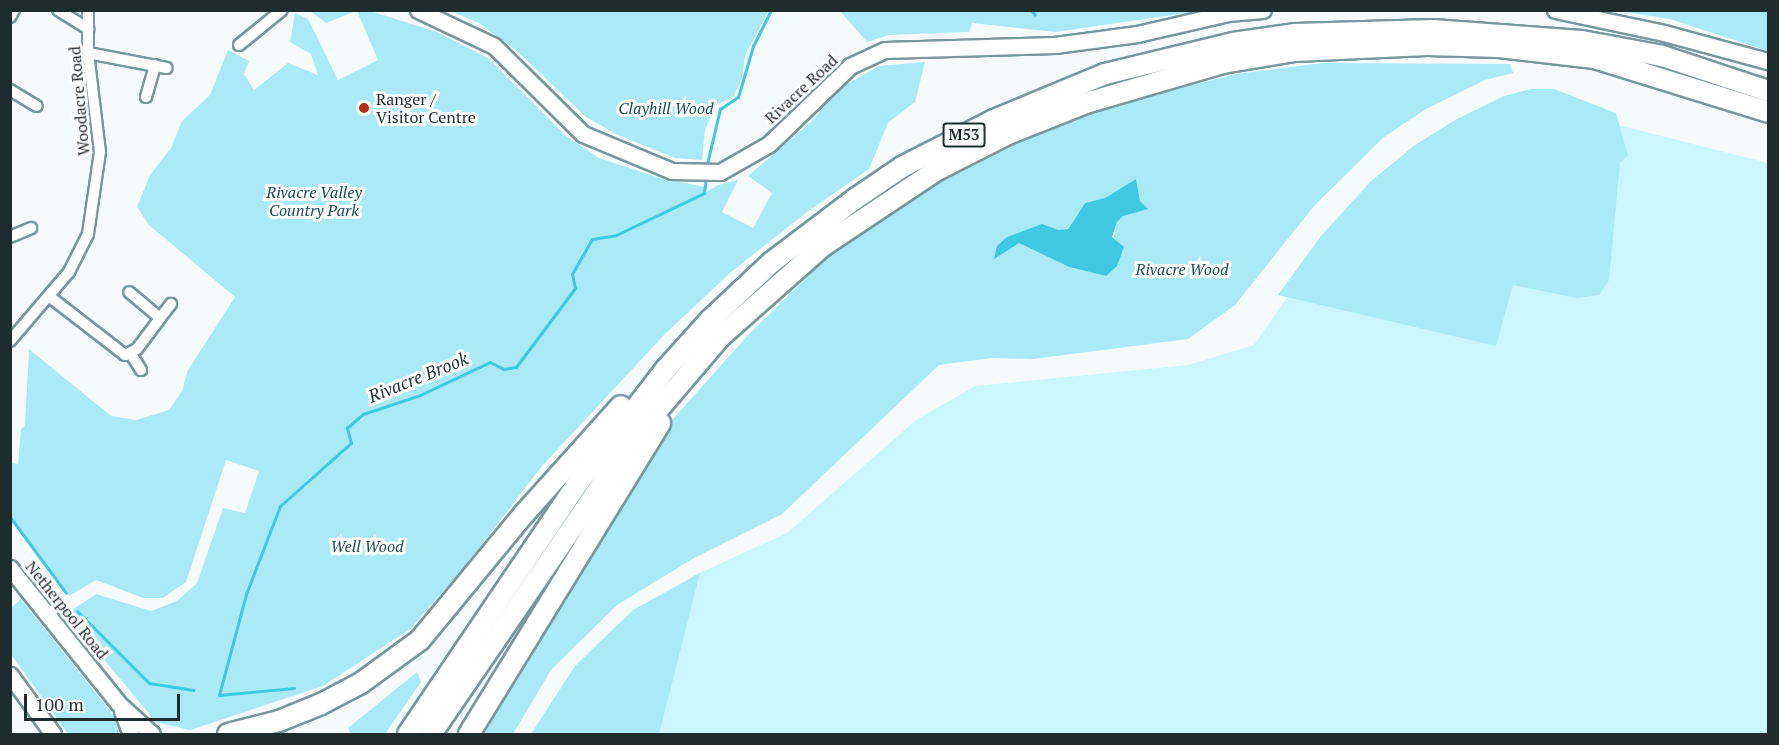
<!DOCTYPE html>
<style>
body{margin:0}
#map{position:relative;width:1779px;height:745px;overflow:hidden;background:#f5fbfd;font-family:"PT Serif",serif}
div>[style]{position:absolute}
.built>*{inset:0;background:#cbf6ff}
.green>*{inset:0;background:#aaeaf7}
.water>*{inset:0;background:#3fc8e0}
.stream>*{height:3px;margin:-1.5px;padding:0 1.5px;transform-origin:1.5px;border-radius:1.5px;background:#3fc8e0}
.roads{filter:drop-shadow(2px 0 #78979d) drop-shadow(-2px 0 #78979d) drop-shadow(0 2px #78979d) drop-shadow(0 -2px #78979d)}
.street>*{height:10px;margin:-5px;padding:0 5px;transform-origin:5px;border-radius:5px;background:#fff}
.secondary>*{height:15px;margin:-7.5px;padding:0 7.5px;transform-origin:7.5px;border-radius:7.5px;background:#fff}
.highway>*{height:20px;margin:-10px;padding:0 10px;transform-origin:10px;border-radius:10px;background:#fff}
.dots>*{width:16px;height:16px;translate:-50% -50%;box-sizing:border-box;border:3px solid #fff;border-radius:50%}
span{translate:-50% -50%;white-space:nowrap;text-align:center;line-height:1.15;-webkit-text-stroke:6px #fff;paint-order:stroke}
.shield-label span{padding:2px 4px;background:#fff;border:2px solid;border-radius:4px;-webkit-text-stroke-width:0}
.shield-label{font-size:15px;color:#1f2c2e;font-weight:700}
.street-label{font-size:16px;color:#1f2c2e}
.poi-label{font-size:16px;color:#1f2c2e}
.left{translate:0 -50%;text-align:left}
.park-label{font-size:16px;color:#174f5a;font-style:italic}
.water-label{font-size:18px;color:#1d3338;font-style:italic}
.frame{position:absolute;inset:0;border:12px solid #1f2c2e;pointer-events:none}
.scale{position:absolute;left:24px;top:694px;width:156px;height:27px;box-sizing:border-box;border:3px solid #1f2c2e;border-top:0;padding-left:8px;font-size:18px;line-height:21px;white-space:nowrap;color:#1f2c2e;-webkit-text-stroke:4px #fff;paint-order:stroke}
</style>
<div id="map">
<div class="built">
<i style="clip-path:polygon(1512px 98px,1768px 163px,1768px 734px,655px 734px,693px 576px,787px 533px,916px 420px,975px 386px,1188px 365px,1254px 345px,1342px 218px)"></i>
</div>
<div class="green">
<i style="clip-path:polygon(310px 11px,310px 10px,356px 11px,326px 23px)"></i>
<i style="clip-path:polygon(357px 11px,370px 11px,437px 32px,488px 58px,566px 136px,599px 158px,660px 178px,705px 187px,705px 193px,718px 185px,738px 180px,722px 212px,753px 228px,772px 193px,748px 176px,812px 121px,840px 88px,879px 66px,925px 62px,915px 102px,888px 123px,869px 169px,807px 212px,731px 272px,665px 334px,542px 466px,466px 565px,410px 629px,323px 686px,190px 730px,156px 722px,66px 614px,96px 594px,151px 611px,177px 601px,197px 583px,223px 508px,245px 513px,259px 471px,226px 460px,186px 582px,163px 598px,143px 598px,96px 580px,69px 596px,11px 517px,11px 463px,18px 464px,21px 429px,25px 426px,29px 349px,111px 416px,136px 420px,169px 410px,182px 391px,188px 370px,235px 297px,149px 225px,137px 207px,150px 175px,171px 148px,182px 121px,210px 95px,228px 50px,249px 61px,244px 74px,254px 90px,288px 63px,318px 75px,311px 54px,290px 42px,295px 13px,308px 19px,338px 80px,378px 60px)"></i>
<i style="clip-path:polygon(450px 11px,768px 10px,768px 11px,745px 56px,742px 77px,734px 96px,714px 106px,705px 130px,702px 160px,675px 158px,618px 135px,586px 117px,517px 51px,479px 23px)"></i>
<i style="clip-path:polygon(840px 11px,1201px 11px,1055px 32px,972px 23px,969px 32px,889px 35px,867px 42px)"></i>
<i style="clip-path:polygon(1618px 11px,1768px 11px,1768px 51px,1670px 19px)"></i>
<i style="clip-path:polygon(evenodd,1322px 63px,1510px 64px,1513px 73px,1485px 80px,1426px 109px,1384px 137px,1314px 206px,1235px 305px,1188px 339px,1033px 359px,992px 358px,939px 365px,782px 514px,694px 558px,617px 605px,551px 670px,513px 734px,484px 734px,602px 529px,672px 420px,751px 332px,833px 252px,928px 189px,1031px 137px,1111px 106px,1236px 74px,1322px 63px,1136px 180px,1140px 201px,1117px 222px,1106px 276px,1069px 267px,1019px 243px,1068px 228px,1085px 203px,1105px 198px,1136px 180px)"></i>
<i style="clip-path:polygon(1531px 89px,1554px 89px,1616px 113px,1628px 156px,1620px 162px,1609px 280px,1599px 295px,1576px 298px,1513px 285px,1496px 346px,1278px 295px,1321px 236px,1371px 181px,1415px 145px,1455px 120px,1504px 96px)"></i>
<i style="clip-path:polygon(700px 573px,659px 734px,531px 734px,575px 666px,633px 610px)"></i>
<i style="clip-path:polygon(21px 599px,114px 716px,119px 734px,68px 734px,11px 654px,11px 608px)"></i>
<i style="clip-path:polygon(417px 672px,421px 682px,385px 734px,351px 734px,348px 728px)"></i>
</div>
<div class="water">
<i style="clip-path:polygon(1136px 179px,1140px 201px,1148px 209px,1123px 216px,1117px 222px,1112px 237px,1124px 247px,1117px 266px,1106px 276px,1069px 267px,1019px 243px,994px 259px,997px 246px,1007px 237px,1042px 224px,1058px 230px,1068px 229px,1085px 203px,1105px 198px)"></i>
</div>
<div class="stream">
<i style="left:1031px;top:10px;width:6px;rotate:51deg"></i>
<i style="left:706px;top:168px;width:61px;rotate:-76.7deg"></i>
<i style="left:720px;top:109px;width:22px;rotate:-34deg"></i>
<i style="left:738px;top:97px;width:53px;rotate:-73.6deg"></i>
<i style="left:753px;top:46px;width:40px;rotate:-63.4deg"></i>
<i style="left:10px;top:517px;width:94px;rotate:53.6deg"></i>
<i style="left:77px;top:611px;width:102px;rotate:45deg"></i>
<i style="left:149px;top:683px;width:45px;rotate:9deg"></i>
<i style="left:294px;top:688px;width:75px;rotate:174.7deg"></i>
<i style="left:219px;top:695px;width:105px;rotate:-75deg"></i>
<i style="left:246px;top:594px;width:94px;rotate:-68.9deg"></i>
<i style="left:280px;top:506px;width:95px;rotate:-41.6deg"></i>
<i style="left:351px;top:443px;width:16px;rotate:-105deg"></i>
<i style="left:347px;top:428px;width:21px;rotate:-41deg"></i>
<i style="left:363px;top:414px;width:60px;rotate:-18.4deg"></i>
<i style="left:420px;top:395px;width:77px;rotate:-25.2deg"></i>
<i style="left:490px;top:362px;width:15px;rotate:28deg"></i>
<i style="left:503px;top:369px;width:13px;rotate:-9deg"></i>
<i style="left:516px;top:367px;width:99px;rotate:-53.2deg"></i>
<i style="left:575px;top:288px;width:14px;rotate:-102deg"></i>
<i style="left:572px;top:274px;width:40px;rotate:-60.3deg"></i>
<i style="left:592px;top:239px;width:24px;rotate:-9deg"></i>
<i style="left:616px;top:235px;width:98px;rotate:-25.5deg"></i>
<i style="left:704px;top:193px;width:16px;rotate:-83deg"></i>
</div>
<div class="roads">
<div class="street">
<i style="left:58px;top:10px;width:36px;rotate:32deg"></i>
<i style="left:10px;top:17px;width:8px;rotate:-60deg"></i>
<i style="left:239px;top:45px;width:55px;rotate:-39.1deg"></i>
<i style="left:88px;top:53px;width:80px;rotate:10.8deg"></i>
<i style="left:10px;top:90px;width:31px;rotate:31deg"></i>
<i style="left:146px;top:97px;width:33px;rotate:-74deg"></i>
<i style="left:10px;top:237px;width:23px;rotate:-23deg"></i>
<i style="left:50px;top:297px;width:95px;rotate:37.7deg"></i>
<i style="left:125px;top:355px;width:13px;rotate:-27deg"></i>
<i style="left:137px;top:349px;width:39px;rotate:-53deg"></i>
<i style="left:160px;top:318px;width:40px;rotate:-140deg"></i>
<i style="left:160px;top:318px;width:18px;rotate:-52deg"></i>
<i style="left:10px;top:341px;width:91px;rotate:-49.5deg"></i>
<i style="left:69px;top:272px;width:42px;rotate:-63.4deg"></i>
<i style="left:88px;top:234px;width:83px;rotate:-81.7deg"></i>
<i style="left:100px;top:152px;width:100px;rotate:-96.9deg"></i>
<i style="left:88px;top:53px;width:43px;rotate:-90deg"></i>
<i style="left:131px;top:354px;width:19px;rotate:58deg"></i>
</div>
<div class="secondary">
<i style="left:418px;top:10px;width:84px;rotate:25.3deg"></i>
<i style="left:494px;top:46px;width:125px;rotate:44.7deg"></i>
<i style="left:583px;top:134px;width:96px;rotate:22.6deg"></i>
<i style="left:672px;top:171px;width:48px;rotate:1.2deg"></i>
<i style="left:720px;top:172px;width:56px;rotate:-29.7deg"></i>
<i style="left:769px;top:144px;width:112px;rotate:-43.9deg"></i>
<i style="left:850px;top:66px;width:38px;rotate:-25deg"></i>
<i style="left:885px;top:50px;width:170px;rotate:-1.7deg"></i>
<i style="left:1055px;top:45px;width:83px;rotate:-7.6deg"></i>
<i style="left:1137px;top:34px;width:93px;rotate:-13deg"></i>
<i style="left:1228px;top:13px;width:35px;rotate:-5deg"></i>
<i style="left:1555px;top:10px;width:111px;rotate:11.9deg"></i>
<i style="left:1664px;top:33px;width:108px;rotate:15.1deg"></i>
<i style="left:10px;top:568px;width:173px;rotate:51.3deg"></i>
<i style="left:118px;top:703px;width:46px;rotate:42.4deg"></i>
<i style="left:10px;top:675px;width:73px;rotate:53.9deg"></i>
<i style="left:122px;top:711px;width:25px;rotate:69deg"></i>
</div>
<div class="highway">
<i style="left:228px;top:734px;width:53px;rotate:-14.3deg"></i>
<i style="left:279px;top:721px;width:45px;rotate:-22deg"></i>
<i style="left:321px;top:704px;width:45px;rotate:-27.7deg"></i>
<i style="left:361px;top:683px;width:73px;rotate:-36.1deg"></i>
<i style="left:420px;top:640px;width:163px;rotate:-50.5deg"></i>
<i style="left:524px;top:514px;width:145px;rotate:-48.1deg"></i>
<i style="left:408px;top:734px;width:298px;rotate:-55.9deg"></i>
<i style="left:575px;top:487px;width:149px;rotate:-52.4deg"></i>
<i style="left:666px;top:369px;width:66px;rotate:-48.1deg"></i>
<i style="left:710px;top:320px;width:85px;rotate:-43.1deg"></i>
<i style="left:772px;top:262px;width:104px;rotate:-37.2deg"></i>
<i style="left:855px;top:199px;width:57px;rotate:-34.2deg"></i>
<i style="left:902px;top:167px;width:103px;rotate:-27.1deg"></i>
<i style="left:994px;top:120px;width:120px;rotate:-22.5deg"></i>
<i style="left:1105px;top:74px;width:132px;rotate:-13.6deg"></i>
<i style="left:1233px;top:43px;width:63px;rotate:-8.3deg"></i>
<i style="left:1295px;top:34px;width:138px;rotate:-1.7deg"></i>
<i style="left:1433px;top:30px;width:149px;rotate:4.2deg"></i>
<i style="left:1582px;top:41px;width:81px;rotate:10.6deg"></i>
<i style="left:1662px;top:56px;width:112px;rotate:18.3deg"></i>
<i style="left:431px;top:734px;width:359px;rotate:-55.6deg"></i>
<i style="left:634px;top:438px;width:133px;rotate:-49.6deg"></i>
<i style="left:720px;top:337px;width:137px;rotate:-41.5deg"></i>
<i style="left:823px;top:246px;width:137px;rotate:-33.7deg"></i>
<i style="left:937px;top:170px;width:80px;rotate:-26.9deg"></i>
<i style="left:1008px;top:134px;width:84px;rotate:-21.7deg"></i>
<i style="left:1086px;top:103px;width:143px;rotate:-16.3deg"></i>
<i style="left:1223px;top:63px;width:73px;rotate:-9.5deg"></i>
<i style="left:1295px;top:51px;width:132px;rotate:-2.6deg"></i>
<i style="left:1427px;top:45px;width:72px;rotate:1.6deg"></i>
<i style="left:1499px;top:47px;width:96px;rotate:6.6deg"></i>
<i style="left:1594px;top:58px;width:182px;rotate:17.2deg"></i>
<i style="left:469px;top:734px;width:365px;rotate:-58.4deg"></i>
</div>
</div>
<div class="dots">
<i style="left:364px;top:108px;background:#b92d14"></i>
</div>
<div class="shield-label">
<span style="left:964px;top:135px">M53</span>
</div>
<div class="street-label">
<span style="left:801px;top:89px;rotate:-43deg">Rivacre Road</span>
<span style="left:79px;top:101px;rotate:-95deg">Woodacre Road</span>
<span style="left:67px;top:610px;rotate:51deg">Netherpool Road</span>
</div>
<div class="poi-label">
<span class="left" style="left:376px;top:108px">Ranger /<br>Visitor Centre</span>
</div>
<div class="park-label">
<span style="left:666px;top:108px">Clayhill Wood</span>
<span style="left:314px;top:201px">Rivacre Valley<br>Country Park</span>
<span style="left:1182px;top:269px">Rivacre Wood</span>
<span style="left:367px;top:546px">Well Wood</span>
</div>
<div class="water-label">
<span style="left:418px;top:377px;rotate:-22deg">Rivacre Brook</span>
</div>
<div class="frame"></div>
<div class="scale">100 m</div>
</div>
